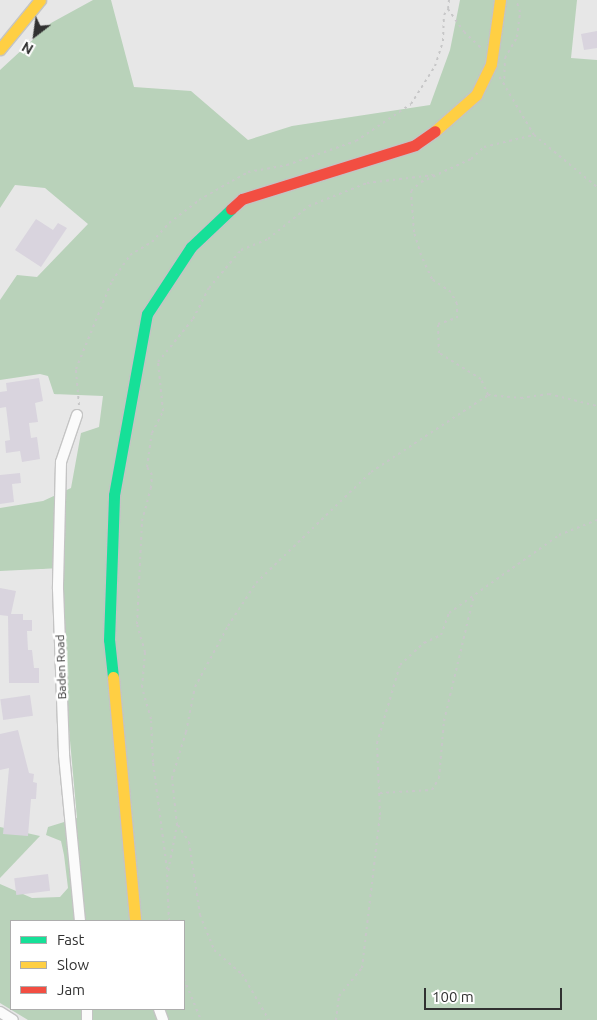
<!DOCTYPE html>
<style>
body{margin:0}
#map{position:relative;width:597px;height:1020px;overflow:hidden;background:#e7e7e7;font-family:Ubuntu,sans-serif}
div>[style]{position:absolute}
.forest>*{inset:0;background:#b9d2ba}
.building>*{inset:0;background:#d9d4de;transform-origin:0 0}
.path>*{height:2px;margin-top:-1px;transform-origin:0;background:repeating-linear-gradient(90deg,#c7c7c8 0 2.5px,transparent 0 6.5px)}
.roads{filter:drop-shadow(1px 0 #c4c4c4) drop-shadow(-1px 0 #c4c4c4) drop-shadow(0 1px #c4c4c4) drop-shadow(0 -1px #c4c4c4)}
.street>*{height:10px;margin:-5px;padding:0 5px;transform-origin:5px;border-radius:5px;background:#fbfbfb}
.fast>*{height:11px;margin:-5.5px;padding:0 5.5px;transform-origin:5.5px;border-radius:5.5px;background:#16e098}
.slow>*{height:11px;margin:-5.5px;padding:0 5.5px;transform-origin:5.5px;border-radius:5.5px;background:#ffcf43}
.jam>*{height:11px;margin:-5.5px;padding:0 5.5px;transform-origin:5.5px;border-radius:5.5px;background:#f24e42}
span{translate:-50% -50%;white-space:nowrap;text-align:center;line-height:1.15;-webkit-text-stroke:5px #fff;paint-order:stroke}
.street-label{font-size:12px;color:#313131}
.legend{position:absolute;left:10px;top:920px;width:175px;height:90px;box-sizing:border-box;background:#fff;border:1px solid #adadad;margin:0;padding:6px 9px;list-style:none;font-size:15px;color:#313131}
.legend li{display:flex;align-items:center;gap:10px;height:25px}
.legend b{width:25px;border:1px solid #adadad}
.north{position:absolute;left:10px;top:10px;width:50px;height:50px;-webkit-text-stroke:4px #fff;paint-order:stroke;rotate:210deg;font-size:14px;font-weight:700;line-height:20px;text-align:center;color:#313131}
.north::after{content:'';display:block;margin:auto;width:18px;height:22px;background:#313131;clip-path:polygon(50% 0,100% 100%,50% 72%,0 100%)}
.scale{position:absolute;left:424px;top:988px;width:138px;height:22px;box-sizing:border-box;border:2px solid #313131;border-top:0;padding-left:6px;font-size:15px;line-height:18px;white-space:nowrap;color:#313131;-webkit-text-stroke:4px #fff;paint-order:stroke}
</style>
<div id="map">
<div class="forest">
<i style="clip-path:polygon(evenodd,93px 0,111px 0,134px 87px,191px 91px,248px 140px,292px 126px,430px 105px,450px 50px,460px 0,577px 0,571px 58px,597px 60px,597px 1020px,28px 1020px,0 1003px,0 884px,32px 898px,60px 897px,68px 888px,64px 855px,61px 841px,46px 835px,48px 827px,77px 818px,65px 685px,61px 568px,0 571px,0 508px,43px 501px,71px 488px,81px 433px,99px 427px,103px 396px,54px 394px,48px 376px,40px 374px,0 380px,0 300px,17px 275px,37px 277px,88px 224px,45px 188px,15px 185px,0 208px,0 70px,51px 23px,93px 0,11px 921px,184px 921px,184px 1009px,11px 1009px,11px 921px)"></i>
<i style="clip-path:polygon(0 827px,40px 836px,0 878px)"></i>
</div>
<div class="building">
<i style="clip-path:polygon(597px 31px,597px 48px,584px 50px,581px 34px)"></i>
<i style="clip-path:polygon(36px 219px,53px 230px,58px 223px,67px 228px,41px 267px,15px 250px)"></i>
<i style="clip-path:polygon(39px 378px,43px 401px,35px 403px,38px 422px,29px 423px,31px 438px,37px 437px,40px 459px,22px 462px,20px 451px,6px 453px,5px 441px,10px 440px,6px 407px,0 408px,0 392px,7px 391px,6px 383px)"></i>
<i style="clip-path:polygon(20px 473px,21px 483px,12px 484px,14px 502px,0 504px,0 475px)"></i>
<i style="clip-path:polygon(0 588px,16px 591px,11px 614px,23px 614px,23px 620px,32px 620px,32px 631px,27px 631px,28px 650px,32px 650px,34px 668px,39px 668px,39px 683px,9px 683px,8px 616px,0 615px)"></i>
<i style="left:30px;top:695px;width:21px;height:30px;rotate:82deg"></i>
<i style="clip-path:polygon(18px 730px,29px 773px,34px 774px,33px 782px,37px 783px,36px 799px,31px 799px,28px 836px,3px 834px,9px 768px,0 770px,0 734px)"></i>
<i style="left:48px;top:874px;width:17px;height:34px;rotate:83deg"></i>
</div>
<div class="path">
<i style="left:449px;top:0;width:9px;rotate:96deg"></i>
<i style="left:448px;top:9px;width:28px;rotate:55deg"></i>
<i style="left:464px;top:32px;width:25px;rotate:43deg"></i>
<i style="left:504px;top:85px;width:27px;rotate:-88deg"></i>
<i style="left:505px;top:58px;width:24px;rotate:-60deg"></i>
<i style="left:517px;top:37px;width:25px;rotate:-83deg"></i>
<i style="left:520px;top:12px;width:13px;rotate:-108deg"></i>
<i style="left:534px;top:135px;width:82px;rotate:39.5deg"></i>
<i style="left:488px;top:395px;width:33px;rotate:5deg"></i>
<i style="left:521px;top:398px;width:28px;rotate:-8deg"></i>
<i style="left:549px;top:394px;width:49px;rotate:14deg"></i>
<i style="left:79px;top:405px;width:36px;rotate:-95deg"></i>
<i style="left:76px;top:369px;width:95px;rotate:-67.8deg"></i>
<i style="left:112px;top:281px;width:32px;rotate:-55deg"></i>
<i style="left:130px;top:255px;width:26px;rotate:-31deg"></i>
<i style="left:152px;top:242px;width:25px;rotate:-48deg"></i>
<i style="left:169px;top:223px;width:38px;rotate:-37deg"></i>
<i style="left:199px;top:200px;width:38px;rotate:-30deg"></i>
<i style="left:232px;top:181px;width:18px;rotate:-29deg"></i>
<i style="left:248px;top:172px;width:40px;rotate:-10deg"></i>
<i style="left:287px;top:165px;width:73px;rotate:-19.2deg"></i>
<i style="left:356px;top:141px;width:66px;rotate:-33.9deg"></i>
<i style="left:411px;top:104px;width:45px;rotate:-57.7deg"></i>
<i style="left:435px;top:66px;width:26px;rotate:-72deg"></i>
<i style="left:443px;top:41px;width:26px;rotate:-88deg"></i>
<i style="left:444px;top:15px;width:7px;rotate:-56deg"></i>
<i style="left:380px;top:793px;width:52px;rotate:-3.3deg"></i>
<i style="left:432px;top:790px;width:14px;rotate:-60deg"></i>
<i style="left:439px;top:778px;width:57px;rotate:-85deg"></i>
<i style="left:444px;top:721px;width:130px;rotate:-76.6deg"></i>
<i style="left:178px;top:825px;width:20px;rotate:57deg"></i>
<i style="left:189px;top:842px;width:74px;rotate:81.4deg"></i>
<i style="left:200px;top:915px;width:38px;rotate:68deg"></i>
<i style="left:214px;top:950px;width:37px;rotate:41deg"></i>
<i style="left:242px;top:974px;width:53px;rotate:59.6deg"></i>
<i style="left:167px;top:869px;width:108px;rotate:-97.5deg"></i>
<i style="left:153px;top:762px;width:43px;rotate:-92.7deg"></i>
<i style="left:151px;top:719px;width:33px;rotate:-106deg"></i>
<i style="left:142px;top:687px;width:35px;rotate:-85deg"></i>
<i style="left:145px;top:652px;width:29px;rotate:-106deg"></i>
<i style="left:137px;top:624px;width:103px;rotate:-87.2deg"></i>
<i style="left:142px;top:521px;width:34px;rotate:-75deg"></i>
<i style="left:151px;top:488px;width:13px;rotate:-86deg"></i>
<i style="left:152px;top:475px;width:9px;rotate:-122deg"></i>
<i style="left:147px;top:467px;width:34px;rotate:-82deg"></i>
<i style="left:152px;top:433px;width:25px;rotate:-63deg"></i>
<i style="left:163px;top:411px;width:49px;rotate:-95.8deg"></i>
<i style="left:158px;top:362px;width:55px;rotate:-50.9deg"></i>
<i style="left:193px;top:319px;width:35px;rotate:-63deg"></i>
<i style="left:209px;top:288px;width:50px;rotate:-49.9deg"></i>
<i style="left:241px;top:250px;width:29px;rotate:-22deg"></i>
<i style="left:268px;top:239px;width:53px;rotate:-38.8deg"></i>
<i style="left:309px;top:206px;width:62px;rotate:-21.6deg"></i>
<i style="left:367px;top:183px;width:67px;rotate:-6.8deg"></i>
<i style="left:169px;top:921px;width:44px;rotate:-92.6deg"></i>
<i style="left:167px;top:877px;width:53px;rotate:-79.1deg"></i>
<i style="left:177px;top:825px;width:47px;rotate:-96.1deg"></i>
<i style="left:172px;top:778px;width:48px;rotate:-73.1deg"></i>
<i style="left:186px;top:732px;width:46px;rotate:-78.7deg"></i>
<i style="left:195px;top:687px;width:69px;rotate:-61.6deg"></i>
<i style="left:228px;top:626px;width:51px;rotate:-56.9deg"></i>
<i style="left:256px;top:583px;width:160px;rotate:-44deg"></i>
<i style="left:371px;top:472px;width:140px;rotate:-33.3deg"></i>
<i style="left:488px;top:395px;width:17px;rotate:-114deg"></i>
<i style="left:481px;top:379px;width:49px;rotate:-148.2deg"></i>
<i style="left:439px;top:353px;width:29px;rotate:-92deg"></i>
<i style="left:438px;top:324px;width:20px;rotate:-18deg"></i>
<i style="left:457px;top:318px;width:14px;rotate:-90deg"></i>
<i style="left:457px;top:304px;width:13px;rotate:-117deg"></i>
<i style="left:451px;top:292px;width:23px;rotate:-146deg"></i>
<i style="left:432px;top:279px;width:26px;rotate:-115deg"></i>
<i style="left:421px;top:255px;width:24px;rotate:-107deg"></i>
<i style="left:414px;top:232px;width:41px;rotate:-94.2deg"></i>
<i style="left:411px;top:191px;width:13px;rotate:-42deg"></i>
<i style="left:421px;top:182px;width:55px;rotate:-24.7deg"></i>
<i style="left:471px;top:159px;width:18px;rotate:-43deg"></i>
<i style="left:484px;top:147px;width:51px;rotate:-13.5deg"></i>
<i style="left:534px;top:135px;width:69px;rotate:-120.7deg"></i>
<i style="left:184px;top:979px;width:44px;rotate:67.5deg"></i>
<i style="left:336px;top:1020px;width:24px;rotate:-83deg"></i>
<i style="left:339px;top:996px;width:36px;rotate:-51deg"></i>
<i style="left:362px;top:968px;width:154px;rotate:-83.3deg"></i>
<i style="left:380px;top:815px;width:72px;rotate:-92.4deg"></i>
<i style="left:377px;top:743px;width:81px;rotate:-73.6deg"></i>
<i style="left:400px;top:665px;width:33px;rotate:-43deg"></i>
<i style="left:424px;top:643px;width:19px;rotate:-25deg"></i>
<i style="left:441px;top:635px;width:23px;rotate:-70deg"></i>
<i style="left:449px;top:613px;width:135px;rotate:-35.3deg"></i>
<i style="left:559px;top:535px;width:41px;rotate:-21.5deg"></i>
</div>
<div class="roads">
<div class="street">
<i style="left:77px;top:415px;width:50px;rotate:108.8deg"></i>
<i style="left:61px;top:462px;width:127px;rotate:91.4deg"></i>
<i style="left:58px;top:589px;width:166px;rotate:87.9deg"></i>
<i style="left:64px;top:755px;width:167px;rotate:84.5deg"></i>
<i style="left:87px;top:1009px;width:11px;rotate:90deg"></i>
<i style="left:159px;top:1009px;width:12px;rotate:70deg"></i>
<i style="left:0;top:1012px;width:15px;rotate:32deg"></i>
</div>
<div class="fast">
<i style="left:113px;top:677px;width:37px;rotate:-96deg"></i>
<i style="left:109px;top:640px;width:145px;rotate:-88deg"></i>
<i style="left:114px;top:495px;width:184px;rotate:-79.7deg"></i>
<i style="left:147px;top:314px;width:80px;rotate:-56.7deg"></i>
<i style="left:191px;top:247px;width:55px;rotate:-43.5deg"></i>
</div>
<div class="slow">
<i style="left:0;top:49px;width:63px;rotate:-50.8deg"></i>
<i style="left:435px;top:131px;width:55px;rotate:-41.3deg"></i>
<i style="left:476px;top:95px;width:34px;rotate:-64deg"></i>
<i style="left:491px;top:64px;width:65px;rotate:-82deg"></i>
<i style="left:113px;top:677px;width:245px;rotate:84.8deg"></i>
</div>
<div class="jam">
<i style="left:231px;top:209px;width:15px;rotate:-42deg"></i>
<i style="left:242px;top:199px;width:181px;rotate:-17.3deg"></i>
<i style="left:415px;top:145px;width:24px;rotate:-35deg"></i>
</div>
</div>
<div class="street-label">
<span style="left:61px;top:667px;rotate:-92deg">Baden Road</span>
</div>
<ul class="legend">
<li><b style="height:6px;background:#16e098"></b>Fast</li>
<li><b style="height:6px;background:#ffcf43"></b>Slow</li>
<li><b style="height:6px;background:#f24e42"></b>Jam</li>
</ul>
<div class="north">N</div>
<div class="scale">100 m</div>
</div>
